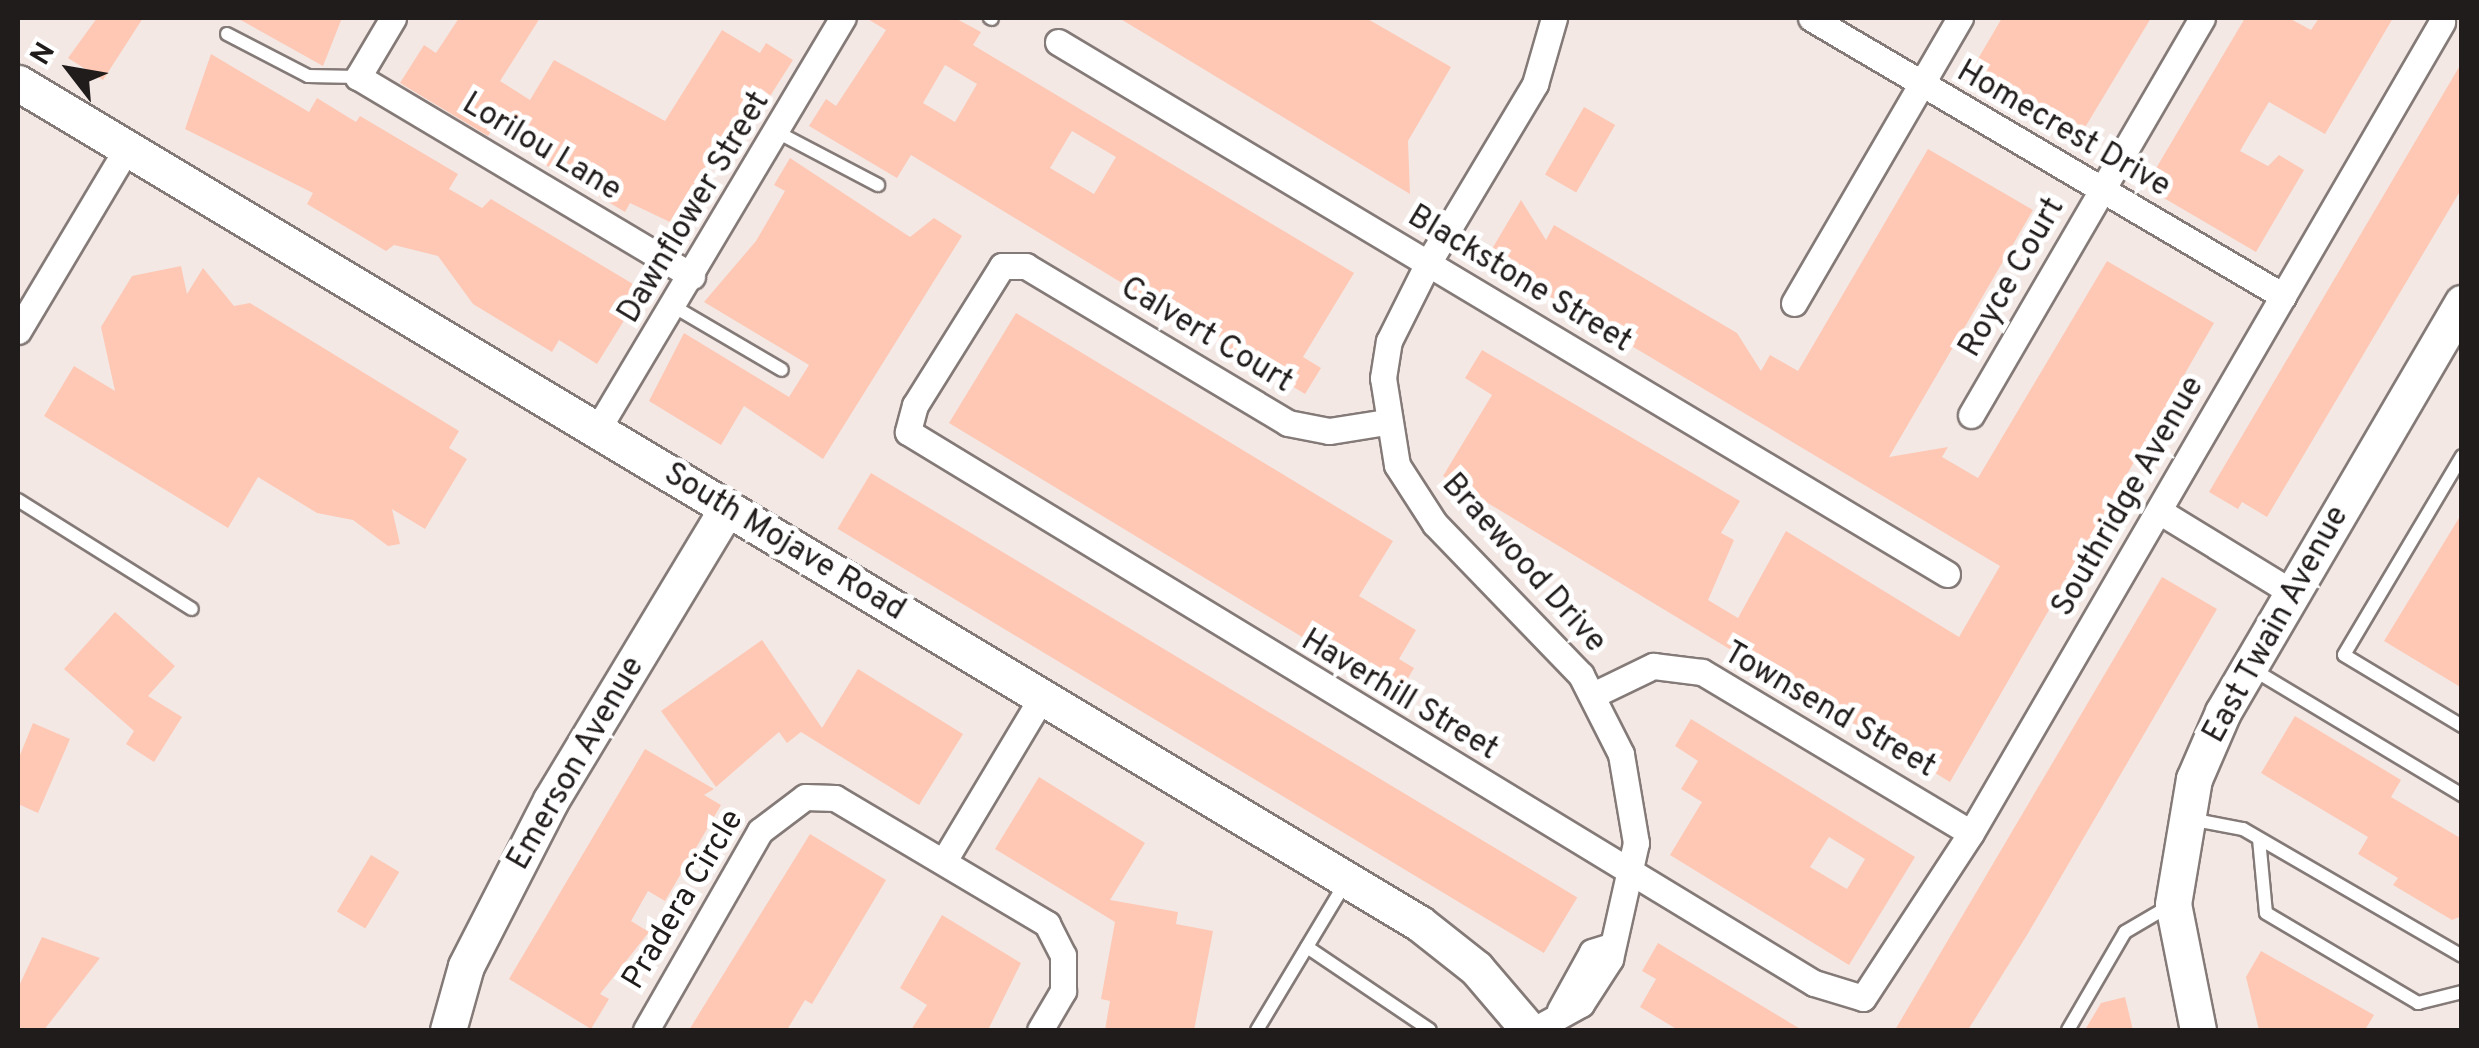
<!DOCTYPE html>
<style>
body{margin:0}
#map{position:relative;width:2479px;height:1048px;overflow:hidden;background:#f3e8e4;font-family:Overpass,sans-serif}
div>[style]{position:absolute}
.building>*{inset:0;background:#fec8b5;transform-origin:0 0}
.roads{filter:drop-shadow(2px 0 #847a77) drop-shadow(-2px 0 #847a77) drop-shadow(0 2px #847a77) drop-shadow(0 -2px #847a77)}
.lane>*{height:12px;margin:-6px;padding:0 6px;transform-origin:6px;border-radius:6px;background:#fff}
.street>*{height:25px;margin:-12.5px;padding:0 12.5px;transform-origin:12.5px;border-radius:12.5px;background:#fff}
.secondary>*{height:35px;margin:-17.5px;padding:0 17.5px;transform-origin:17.5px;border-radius:17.5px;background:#fff}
span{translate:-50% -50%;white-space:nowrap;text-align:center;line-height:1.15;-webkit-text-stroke:10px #fff;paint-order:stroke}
.street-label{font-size:32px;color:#201c1b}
.frame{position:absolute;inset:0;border:20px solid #201c1b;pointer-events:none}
.north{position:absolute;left:20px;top:20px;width:100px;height:100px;-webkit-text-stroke:8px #fff;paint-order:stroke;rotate:301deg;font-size:28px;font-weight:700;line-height:40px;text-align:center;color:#201c1b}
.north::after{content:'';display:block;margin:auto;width:35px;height:45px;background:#201c1b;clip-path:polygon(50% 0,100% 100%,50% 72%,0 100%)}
</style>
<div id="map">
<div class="building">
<i style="clip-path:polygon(97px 18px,143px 18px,103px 80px,68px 58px)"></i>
<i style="clip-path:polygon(237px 18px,342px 18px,323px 66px)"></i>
<i style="clip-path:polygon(459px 18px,540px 18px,500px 81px,530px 100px,554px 60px,665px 121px,722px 30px,760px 53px,766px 43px,793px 60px,744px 137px,729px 128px,672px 223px,630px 203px,625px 212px,544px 164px,551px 153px,498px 121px,488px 136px,400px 83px,424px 45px,436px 53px)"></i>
<i style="clip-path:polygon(evenodd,866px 18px,955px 18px,981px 32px,973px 45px,1354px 273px,1303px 357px,1321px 368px,1305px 394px,911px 155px,897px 178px,809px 126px,826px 99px,836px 106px,886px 30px,866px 18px,945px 65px,977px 84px,955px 122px,923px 103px,945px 65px,866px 18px,1072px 131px,1116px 157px,1094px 194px,1050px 168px,1072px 131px)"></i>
<i style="clip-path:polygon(1119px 18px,1366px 18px,1451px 67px,1408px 141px,1410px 194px)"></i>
<i style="clip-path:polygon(2002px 18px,2151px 18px,2075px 144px,1965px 81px)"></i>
<i style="clip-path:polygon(2245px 18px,2289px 18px,2311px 30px,2319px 18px,2393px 18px,2325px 134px,2269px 102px,2247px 139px,2240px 151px,2268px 166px,2279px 155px,2304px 170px,2256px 252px,2145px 187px)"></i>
<i style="clip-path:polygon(211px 54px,309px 112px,317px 98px,356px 122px,360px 116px,458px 174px,449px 189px,482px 208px,491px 199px,643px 290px,597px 364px,559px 340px,552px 352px,473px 304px,438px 256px,394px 245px,386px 251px,307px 204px,313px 193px,185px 129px)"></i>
<i style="clip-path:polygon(2462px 62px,2462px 188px,2267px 517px,2242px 502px,2238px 509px,2209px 492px)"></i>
<i style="left:1584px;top:107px;width:36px;height:78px;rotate:30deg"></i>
<i style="clip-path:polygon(1928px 149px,2033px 210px,1889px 457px,1948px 447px,1942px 457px,1978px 478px,2107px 261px,2214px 323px,1950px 782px,1443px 476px,1492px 395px,1465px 378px,1482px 350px,1740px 501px,1721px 533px,1734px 540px,1708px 600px,1738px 618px,1786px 531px,1959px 637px,2000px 566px,1486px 259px,1521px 200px,1546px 240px,1554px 225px,1737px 333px,1761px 371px,1770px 355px,1798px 371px)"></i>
<i style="clip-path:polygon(790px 158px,910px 237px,934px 218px,962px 236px,823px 459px,744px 406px,721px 445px,649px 401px,684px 333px,789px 397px,809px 365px,704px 302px,756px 241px,785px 191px,774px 185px)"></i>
<i style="clip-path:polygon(181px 266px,187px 294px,203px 268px,234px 306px,250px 303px,459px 431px,449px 448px,467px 459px,425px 529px,392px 509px,400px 544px,388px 546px,353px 520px,317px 513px,258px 477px,228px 528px,44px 416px,74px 366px,115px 391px,101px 327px,132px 276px)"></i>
<i style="clip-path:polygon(1016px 313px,1393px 541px,1359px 596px,1416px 630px,1399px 659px,1414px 668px,1398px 695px,949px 423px)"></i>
<i style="left:871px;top:473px;width:824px;height:65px;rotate:31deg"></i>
<i style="clip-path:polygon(2462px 513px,2462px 688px,2384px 641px)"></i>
<i style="clip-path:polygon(2162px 577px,2217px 609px,2027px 935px,1968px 1030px,1895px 1030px)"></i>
<i style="clip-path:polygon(115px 612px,175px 666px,148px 696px,182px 717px,154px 762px,126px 744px,134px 731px,64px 669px)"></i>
<i style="clip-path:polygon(762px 640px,822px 728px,858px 669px,963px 734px,919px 805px,801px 732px,787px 743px,779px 732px,716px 787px,661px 711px)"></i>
<i style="clip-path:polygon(2295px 716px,2401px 780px,2391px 797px,2462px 839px,2462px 916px,2452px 920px,2393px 885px,2398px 878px,2358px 854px,2368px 837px,2261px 773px)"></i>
<i style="clip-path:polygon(evenodd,1691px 719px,1915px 857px,1849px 965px,1670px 855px,1702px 802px,1681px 789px,1698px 761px,1675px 746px,1691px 719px,1829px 837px,1865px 859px,1847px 889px,1810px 867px,1829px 837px)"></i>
<i style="clip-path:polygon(33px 723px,70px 739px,38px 813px,18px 804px,18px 760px)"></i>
<i style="clip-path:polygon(645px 749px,714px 789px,704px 795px,721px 805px,665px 901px,648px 891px,631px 921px,649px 932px,600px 994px,609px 999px,591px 1029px,509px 979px)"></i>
<i style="clip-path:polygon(1039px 777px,1145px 843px,1110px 900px,1178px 912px,1176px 924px,1213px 931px,1194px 1030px,1105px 1030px,1110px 1001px,1101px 999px,1115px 922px,995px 849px)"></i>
<i style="clip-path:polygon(810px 834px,886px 880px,812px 1004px,805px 1000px,787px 1030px,689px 1030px)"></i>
<i style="left:371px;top:855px;width:33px;height:66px;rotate:31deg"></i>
<i style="clip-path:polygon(942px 915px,1021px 963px,988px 1030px,911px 1030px,927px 1005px,900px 988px)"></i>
<i style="clip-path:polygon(42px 937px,100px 958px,44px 1030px,18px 1030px,18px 988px)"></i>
<i style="clip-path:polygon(1658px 943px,1802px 1030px,1678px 1030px,1640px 1007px,1656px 979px,1642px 971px)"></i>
<i style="clip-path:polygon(2261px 951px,2374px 1015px,2365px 1030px,2259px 1030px,2246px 977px)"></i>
<i style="clip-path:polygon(2125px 997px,2133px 1030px,2085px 1030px,2101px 1003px)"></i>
</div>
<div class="roads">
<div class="lane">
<i style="left:990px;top:18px;width:2px;rotate:27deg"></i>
<i style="left:227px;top:34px;width:91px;rotate:27.4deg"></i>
<i style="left:308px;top:76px;width:50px;rotate:1.1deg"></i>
<i style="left:779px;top:133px;width:112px;rotate:27.7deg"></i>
<i style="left:673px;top:306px;width:126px;rotate:30.4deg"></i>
<i style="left:2462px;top:456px;width:231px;rotate:120.7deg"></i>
<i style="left:2344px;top:655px;width:138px;rotate:31deg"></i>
<i style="left:18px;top:500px;width:205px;rotate:32.1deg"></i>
<i style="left:2249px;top:667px;width:249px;rotate:31deg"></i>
<i style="left:2190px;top:819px;width:54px;rotate:10.7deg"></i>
<i style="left:2243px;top:829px;width:253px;rotate:30.1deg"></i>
<i style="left:2259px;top:839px;width:74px;rotate:84.6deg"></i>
<i style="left:2266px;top:913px;width:177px;rotate:30.6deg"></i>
<i style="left:2418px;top:1003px;width:45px;rotate:-14deg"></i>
<i style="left:1307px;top:947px;width:148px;rotate:34deg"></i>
<i style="left:1257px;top:1030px;width:173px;rotate:-59deg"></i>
<i style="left:2068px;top:1030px;width:113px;rotate:-59.8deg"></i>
<i style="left:2125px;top:932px;width:53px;rotate:-30.4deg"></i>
</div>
<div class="street">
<i style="left:393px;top:18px;width:69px;rotate:120.7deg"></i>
<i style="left:358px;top:77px;width:389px;rotate:30.8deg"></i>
<i style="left:1811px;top:18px;width:548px;rotate:30.5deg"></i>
<i style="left:1058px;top:42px;width:1036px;rotate:30.9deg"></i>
<i style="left:1794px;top:303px;width:330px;rotate:-59.8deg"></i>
<i style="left:18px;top:331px;width:213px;rotate:-59.2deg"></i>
<i style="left:1971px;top:415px;width:459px;rotate:-59.8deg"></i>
<i style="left:1386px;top:422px;width:58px;rotate:171deg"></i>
<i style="left:1329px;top:431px;width:42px;rotate:-169deg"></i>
<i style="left:1288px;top:423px;width:305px;rotate:-149.1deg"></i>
<i style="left:1026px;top:266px;width:24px;rotate:180deg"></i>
<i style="left:1002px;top:266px;width:164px;rotate:122deg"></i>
<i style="left:915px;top:405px;width:28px;rotate:105deg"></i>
<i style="left:908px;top:432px;width:1060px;rotate:31.31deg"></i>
<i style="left:1814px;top:983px;width:51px;rotate:17deg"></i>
<i style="left:1863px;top:998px;width:197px;rotate:-56.8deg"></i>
<i style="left:1971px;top:833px;width:938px;rotate:-59.85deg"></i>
<i style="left:597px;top:430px;width:480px;rotate:-59.2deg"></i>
<i style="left:2159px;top:511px;width:157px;rotate:31.5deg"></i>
<i style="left:1593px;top:695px;width:67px;rotate:-25.8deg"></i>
<i style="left:1653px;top:666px;width:49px;rotate:7deg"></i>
<i style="left:1702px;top:672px;width:313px;rotate:30.9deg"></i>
<i style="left:945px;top:859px;width:189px;rotate:-59.1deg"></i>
<i style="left:1560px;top:1010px;width:66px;rotate:-61.1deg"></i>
<i style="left:1592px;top:952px;width:16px;rotate:-18deg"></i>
<i style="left:646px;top:1030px;width:229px;rotate:-60.2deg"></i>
<i style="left:760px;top:831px;width:56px;rotate:-37.1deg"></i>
<i style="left:805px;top:797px;width:30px;rotate:2deg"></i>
<i style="left:835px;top:798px;width:247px;rotate:30.7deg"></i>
<i style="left:1047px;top:924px;width:35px;rotate:63deg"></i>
<i style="left:1063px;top:955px;width:36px;rotate:90deg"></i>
<i style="left:1063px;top:991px;width:45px;rotate:120.5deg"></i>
<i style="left:1534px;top:1030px;width:54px;rotate:-29deg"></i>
<i style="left:1581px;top:1004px;width:54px;rotate:-57.2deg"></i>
<i style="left:1610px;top:959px;width:119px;rotate:-77.4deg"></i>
<i style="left:1636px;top:843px;width:90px;rotate:-99.6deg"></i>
<i style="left:1621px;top:754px;width:89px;rotate:-116.9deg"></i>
<i style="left:1581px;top:675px;width:210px;rotate:-134deg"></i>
<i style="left:1435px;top:524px;width:70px;rotate:-122.8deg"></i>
<i style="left:1397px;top:465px;width:88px;rotate:-99.1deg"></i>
<i style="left:1383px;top:378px;width:37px;rotate:-81deg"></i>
<i style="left:1389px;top:341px;width:87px;rotate:-63.4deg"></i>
<i style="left:1428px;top:263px;width:209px;rotate:-59.1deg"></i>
<i style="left:1535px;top:84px;width:69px;rotate:-73.9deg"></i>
</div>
<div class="secondary">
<i style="left:18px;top:83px;width:1634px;rotate:30.95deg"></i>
<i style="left:1419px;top:923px;width:73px;rotate:38.3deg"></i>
<i style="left:1476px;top:968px;width:82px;rotate:49.5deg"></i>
<i style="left:448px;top:1030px;width:66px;rotate:-74.3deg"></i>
<i style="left:466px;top:966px;width:186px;rotate:-62.9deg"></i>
<i style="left:551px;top:800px;width:341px;rotate:-58.9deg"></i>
<i style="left:2198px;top:1030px;width:128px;rotate:-101.2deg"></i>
<i style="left:2173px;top:904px;width:127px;rotate:-80.5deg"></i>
<i style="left:2194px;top:779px;width:73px;rotate:-66.6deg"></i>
<i style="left:2223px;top:712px;width:474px;rotate:-59.7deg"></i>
</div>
</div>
<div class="street-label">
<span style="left:2063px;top:130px;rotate:30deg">Homecrest Drive</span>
<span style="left:541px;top:148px;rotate:31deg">Lorilou Lane</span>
<span style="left:695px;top:208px;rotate:-59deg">Dawnflower Street</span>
<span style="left:2013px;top:278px;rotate:-60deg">Royce Court</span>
<span style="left:1519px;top:280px;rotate:31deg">Blackstone Street</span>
<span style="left:1206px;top:336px;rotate:31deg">Calvert Court</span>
<span style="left:2129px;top:497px;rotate:-60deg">Southridge Avenue</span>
<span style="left:784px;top:543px;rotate:31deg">South Mojave Road</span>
<span style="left:1523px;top:564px;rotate:48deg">Braewood Drive</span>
<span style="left:2277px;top:625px;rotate:-61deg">East Twain Avenue</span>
<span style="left:1399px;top:696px;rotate:31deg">Haverhill Street</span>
<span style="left:1829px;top:711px;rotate:30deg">Townsend Street</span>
<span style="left:577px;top:764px;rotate:-60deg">Emerson Avenue</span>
<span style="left:684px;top:900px;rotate:-59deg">Pradera Circle</span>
</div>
<div class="frame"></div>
<div class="north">N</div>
</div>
